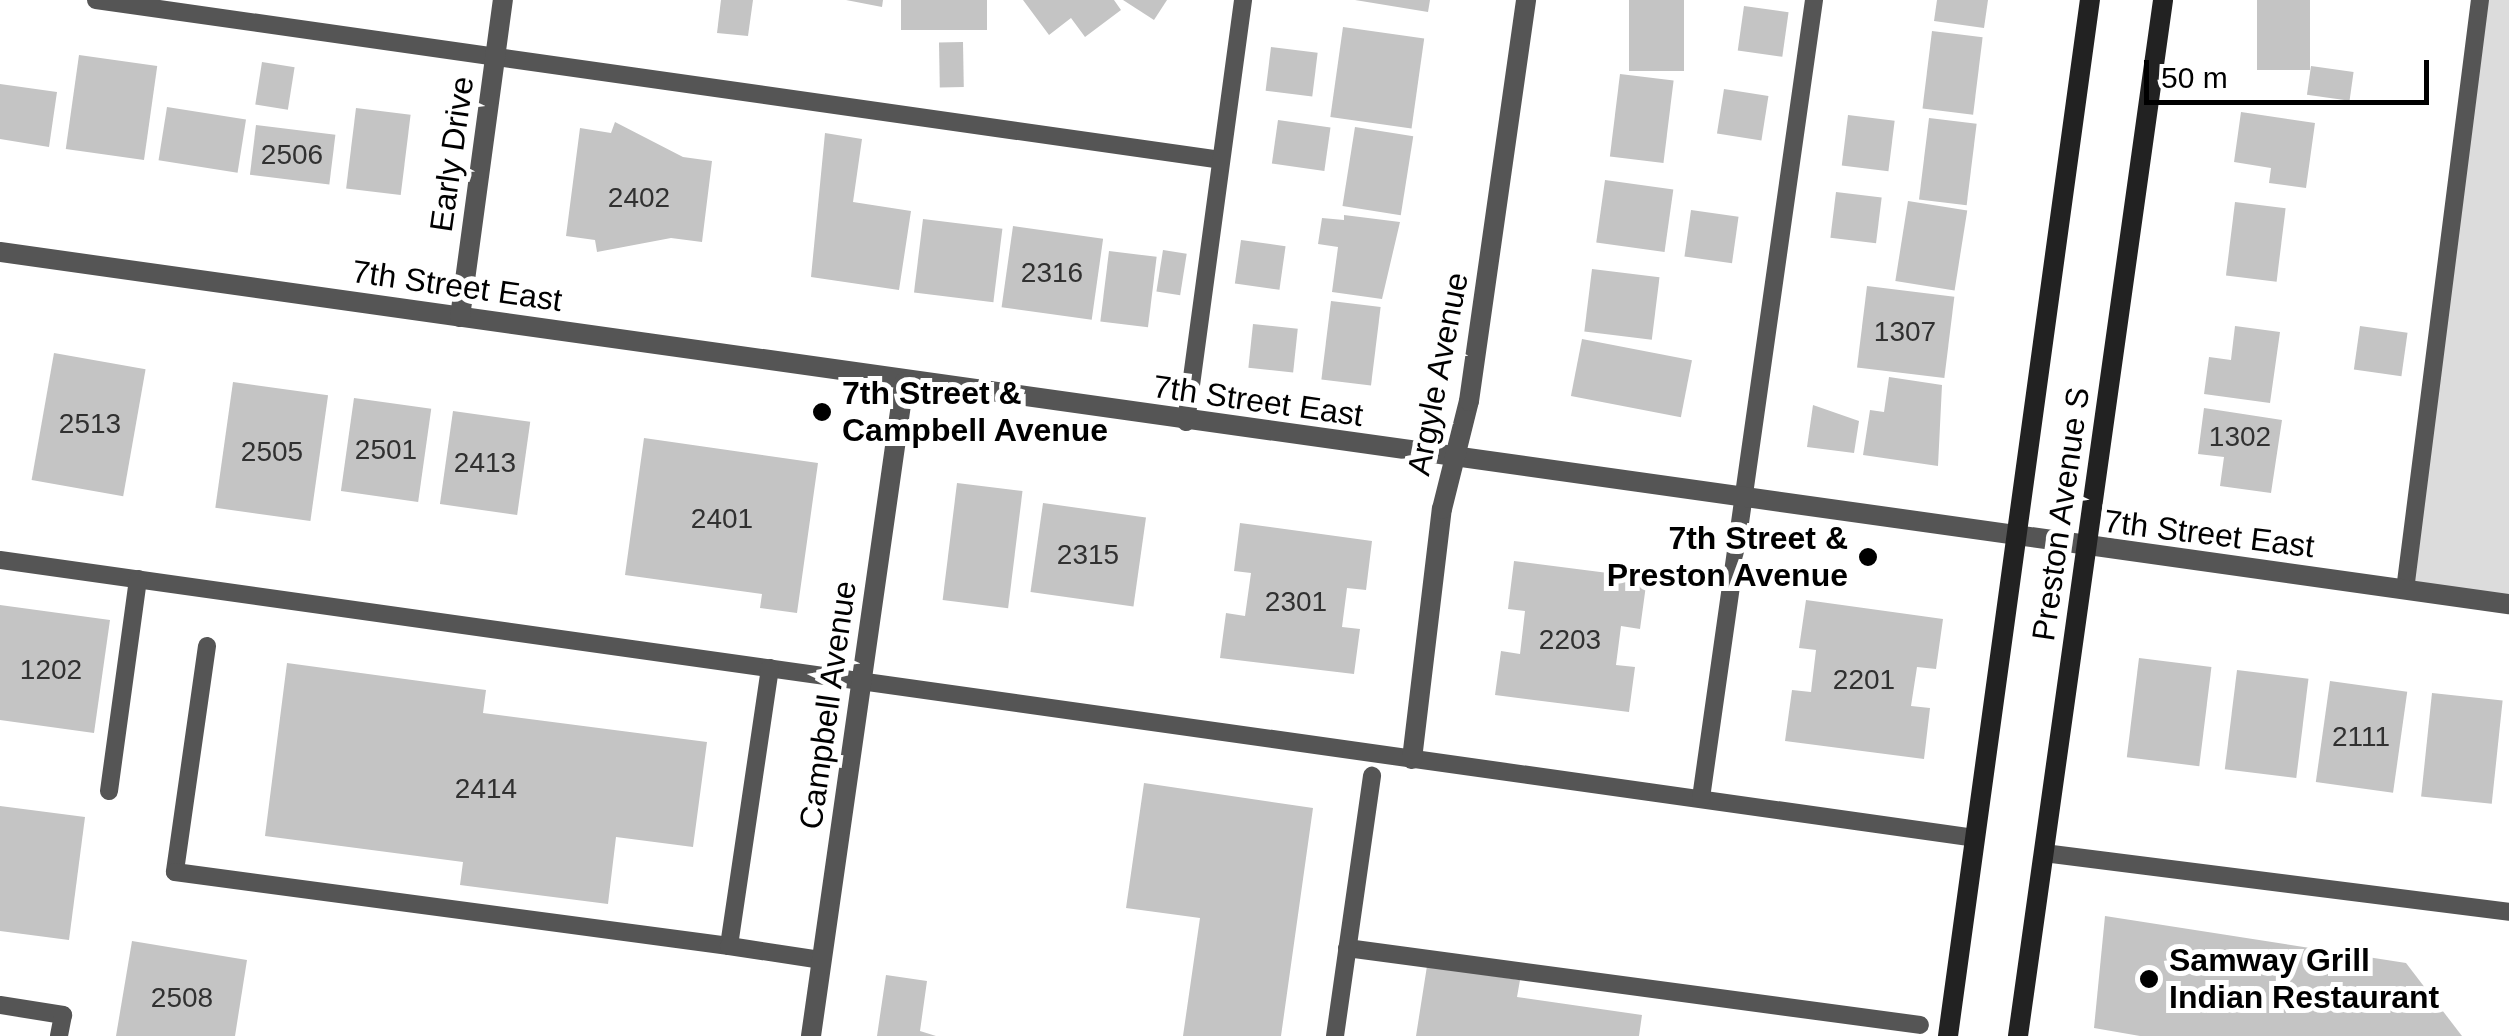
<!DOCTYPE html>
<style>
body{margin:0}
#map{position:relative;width:2509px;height:1036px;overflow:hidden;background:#fff;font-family:Helvetica,sans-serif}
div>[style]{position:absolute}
.green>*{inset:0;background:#dcdcdc}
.building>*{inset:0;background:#c4c4c4;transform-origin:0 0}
.lane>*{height:18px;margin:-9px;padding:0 9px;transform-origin:9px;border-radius:9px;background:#555}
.street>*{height:20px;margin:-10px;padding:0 10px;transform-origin:10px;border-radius:10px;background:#555}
.secondary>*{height:20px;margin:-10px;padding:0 10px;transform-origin:10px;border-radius:10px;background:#222}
.dots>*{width:28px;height:28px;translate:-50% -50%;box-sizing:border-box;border:5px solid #fff;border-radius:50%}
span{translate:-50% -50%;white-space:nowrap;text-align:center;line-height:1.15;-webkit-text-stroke:10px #fff;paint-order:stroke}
.number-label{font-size:28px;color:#313131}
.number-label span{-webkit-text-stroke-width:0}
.street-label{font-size:32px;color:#000}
.poi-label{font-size:32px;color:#000;font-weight:700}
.left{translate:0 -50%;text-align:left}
.right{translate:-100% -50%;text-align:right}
.scale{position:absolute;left:2144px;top:60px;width:285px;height:45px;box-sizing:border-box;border:5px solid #000;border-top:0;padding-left:12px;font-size:30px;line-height:35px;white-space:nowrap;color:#000;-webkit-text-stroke:8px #fff;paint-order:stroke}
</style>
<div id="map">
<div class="green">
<i style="clip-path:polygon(2480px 0,2509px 0,2509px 604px,2405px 590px)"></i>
</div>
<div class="building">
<i style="clip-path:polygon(721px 0,753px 0,748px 36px,717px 33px)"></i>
<i style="clip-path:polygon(846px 0,883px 0,882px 7px)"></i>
<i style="left:901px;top:0;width:86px;height:30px"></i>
<i style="clip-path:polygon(1023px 0,1114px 0,1121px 10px,1085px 37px,1071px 18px,1049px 35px)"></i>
<i style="clip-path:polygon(1123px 0,1167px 0,1154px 20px)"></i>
<i style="clip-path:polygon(1355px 0,1430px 0,1428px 12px)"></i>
<i style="left:1629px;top:0;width:55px;height:71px"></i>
<i style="clip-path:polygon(1937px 0,1988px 0,1984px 28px,1934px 21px)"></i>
<i style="left:2257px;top:0;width:53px;height:70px"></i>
<i style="left:1744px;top:6px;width:45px;height:45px;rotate:8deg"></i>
<i style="left:1343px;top:27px;width:82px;height:91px;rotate:8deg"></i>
<i style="left:1932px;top:31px;width:51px;height:78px;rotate:7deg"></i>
<i style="left:963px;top:42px;width:45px;height:24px;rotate:89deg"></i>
<i style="left:1271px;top:47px;width:47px;height:44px;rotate:7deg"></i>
<i style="left:79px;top:55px;width:79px;height:95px;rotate:8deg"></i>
<i style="left:262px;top:62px;width:33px;height:43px;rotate:9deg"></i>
<i style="left:2311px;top:66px;width:43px;height:29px;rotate:8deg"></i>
<i style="left:1620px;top:74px;width:54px;height:83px;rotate:7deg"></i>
<i style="clip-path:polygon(0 84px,57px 92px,49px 147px,0 139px)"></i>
<i style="left:1724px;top:89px;width:45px;height:45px;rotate:9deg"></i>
<i style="left:167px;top:107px;width:80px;height:54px;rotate:9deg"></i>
<i style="left:356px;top:108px;width:55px;height:81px;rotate:7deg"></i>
<i style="clip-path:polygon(2241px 112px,2315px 123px,2306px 188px,2269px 183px,2271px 168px,2234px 162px)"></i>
<i style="left:1848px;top:115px;width:47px;height:51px;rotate:7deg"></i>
<i style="left:1929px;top:118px;width:48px;height:82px;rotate:7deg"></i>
<i style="left:1278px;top:120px;width:53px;height:44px;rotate:8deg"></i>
<i style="clip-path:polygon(615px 122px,683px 157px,712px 161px,702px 242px,671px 238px,597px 252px,595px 240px,566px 236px,580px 128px,611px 133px)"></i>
<i style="left:256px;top:125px;width:80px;height:50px;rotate:7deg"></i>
<i style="left:1355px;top:127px;width:59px;height:80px;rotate:9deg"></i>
<i style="clip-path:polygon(825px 133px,862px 139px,853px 202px,911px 211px,899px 290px,811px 277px)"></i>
<i style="left:1605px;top:180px;width:69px;height:63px;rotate:8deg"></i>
<i style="left:1836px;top:192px;width:46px;height:46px;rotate:7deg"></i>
<i style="left:1908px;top:201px;width:60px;height:81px;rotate:9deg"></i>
<i style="left:2235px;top:202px;width:51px;height:74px;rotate:7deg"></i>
<i style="left:1691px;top:210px;width:48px;height:47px;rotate:8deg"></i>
<i style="clip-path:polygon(1344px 215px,1400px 222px,1382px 299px,1332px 292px,1338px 247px,1318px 244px,1322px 218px,1344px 220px)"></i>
<i style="left:923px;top:219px;width:80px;height:74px;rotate:7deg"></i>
<i style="left:1013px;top:226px;width:91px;height:82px;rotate:8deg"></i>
<i style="left:1241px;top:240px;width:45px;height:44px;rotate:8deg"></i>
<i style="left:1163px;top:250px;width:24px;height:42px;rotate:9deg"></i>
<i style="left:1109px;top:251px;width:48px;height:71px;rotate:7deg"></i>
<i style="left:1592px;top:269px;width:68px;height:63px;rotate:7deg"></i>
<i style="left:1867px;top:286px;width:88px;height:82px;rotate:7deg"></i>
<i style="left:1331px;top:301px;width:50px;height:79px;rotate:7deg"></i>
<i style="left:1253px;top:324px;width:45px;height:44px;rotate:6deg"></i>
<i style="clip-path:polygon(2235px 326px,2280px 332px,2270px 403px,2204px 394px,2209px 357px,2231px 360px)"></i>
<i style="left:2360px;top:326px;width:48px;height:44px;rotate:8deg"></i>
<i style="left:1582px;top:339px;width:112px;height:58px;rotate:11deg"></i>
<i style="left:54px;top:353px;width:93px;height:129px;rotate:10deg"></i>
<i style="clip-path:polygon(1889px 377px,1942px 385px,1938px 466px,1863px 455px,1870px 410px,1884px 412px)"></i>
<i style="left:233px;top:382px;width:96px;height:127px;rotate:8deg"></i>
<i style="left:354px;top:398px;width:78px;height:94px;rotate:8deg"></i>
<i style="clip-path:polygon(1813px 405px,1859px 421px,1854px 453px,1807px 447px)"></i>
<i style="clip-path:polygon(2204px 408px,2282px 420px,2271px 493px,2220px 486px,2224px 457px,2198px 454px)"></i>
<i style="left:453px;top:411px;width:78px;height:94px;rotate:8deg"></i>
<i style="clip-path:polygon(644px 438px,818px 463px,797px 613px,760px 608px,762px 594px,625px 575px)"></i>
<i style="left:957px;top:483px;width:66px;height:118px;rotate:7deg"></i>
<i style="left:1043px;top:503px;width:104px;height:90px;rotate:8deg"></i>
<i style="clip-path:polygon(1240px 523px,1372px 541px,1366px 590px,1347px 588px,1342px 627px,1360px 629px,1354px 674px,1220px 658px,1226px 613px,1245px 616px,1251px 573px,1234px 571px)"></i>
<i style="clip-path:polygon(1514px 561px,1647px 578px,1640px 629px,1621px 626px,1616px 665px,1635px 667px,1629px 712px,1495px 695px,1501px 651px,1520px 654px,1525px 611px,1508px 609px)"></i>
<i style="clip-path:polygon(1806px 600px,1943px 619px,1936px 669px,1917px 667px,1911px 706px,1930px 708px,1924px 759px,1785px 741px,1792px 690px,1811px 692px,1816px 650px,1799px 648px)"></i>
<i style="clip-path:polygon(0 605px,110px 620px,94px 733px,0 720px)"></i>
<i style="left:2139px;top:658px;width:73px;height:100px;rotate:7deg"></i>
<i style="clip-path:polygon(287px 663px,486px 690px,483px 713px,707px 742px,693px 847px,616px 837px,608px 904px,460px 885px,463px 862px,265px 836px)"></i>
<i style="left:2237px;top:670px;width:72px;height:100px;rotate:7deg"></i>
<i style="left:2330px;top:681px;width:78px;height:102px;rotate:8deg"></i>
<i style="left:2432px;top:693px;width:71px;height:104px;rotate:6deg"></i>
<i style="clip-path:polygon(1144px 783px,1313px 808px,1281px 1036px,1183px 1036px,1200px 918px,1126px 908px)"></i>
<i style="clip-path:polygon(0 806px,85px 817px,69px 940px,0 931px)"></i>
<i style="clip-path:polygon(2105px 916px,2406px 963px,2462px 1036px,2140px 1036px,2094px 1028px)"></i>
<i style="clip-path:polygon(132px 941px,247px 960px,235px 1036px,116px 1036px)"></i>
<i style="clip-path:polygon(1427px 966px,1520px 980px,1517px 997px,1642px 1015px,1639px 1036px,1416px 1036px)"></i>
<i style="clip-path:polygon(886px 975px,927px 981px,920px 1031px,936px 1036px,877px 1036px)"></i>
</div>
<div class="lane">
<i style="left:96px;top:0;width:1136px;rotate:8.09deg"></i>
<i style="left:1186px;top:422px;width:426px;rotate:-82.3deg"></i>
<i style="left:0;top:560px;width:1994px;rotate:8.01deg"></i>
<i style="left:2405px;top:590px;width:595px;rotate:-82.76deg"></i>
<i style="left:207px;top:646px;width:228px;rotate:98.1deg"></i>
<i style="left:175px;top:872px;width:559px;rotate:7.61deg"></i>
<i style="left:770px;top:668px;width:281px;rotate:98.4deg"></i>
<i style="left:729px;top:946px;width:94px;rotate:8.6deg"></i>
<i style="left:109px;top:791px;width:214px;rotate:-82.2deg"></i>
<i style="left:1701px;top:798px;width:806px;rotate:-81.94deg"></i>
<i style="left:2044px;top:853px;width:469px;rotate:7.2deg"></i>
<i style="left:1347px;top:948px;width:578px;rotate:7.65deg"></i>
<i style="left:0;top:1005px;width:64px;rotate:9deg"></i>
<i style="left:63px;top:1015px;width:21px;rotate:101deg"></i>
<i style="left:1335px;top:1036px;width:263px;rotate:-81.9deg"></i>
</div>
<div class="street">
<i style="left:0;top:252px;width:2534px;rotate:7.99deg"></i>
<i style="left:460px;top:317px;width:320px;rotate:-82.3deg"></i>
<i style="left:1412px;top:759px;width:252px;rotate:-83.2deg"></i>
<i style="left:1442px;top:509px;width:111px;rotate:-76deg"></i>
<i style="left:1469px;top:401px;width:405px;rotate:-81.9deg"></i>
<i style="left:811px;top:1036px;width:660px;rotate:-81.89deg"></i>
</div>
<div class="secondary">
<i style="left:1948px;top:1036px;width:1046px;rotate:-82.2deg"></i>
<i style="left:2018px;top:1036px;width:1046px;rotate:-82.03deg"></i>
</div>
<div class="dots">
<i style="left:822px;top:412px;background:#000"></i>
<i style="left:1868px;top:557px;background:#000"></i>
<i style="left:2149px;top:979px;background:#000"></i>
</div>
<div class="number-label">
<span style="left:292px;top:155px">2506</span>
<span style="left:639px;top:198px">2402</span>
<span style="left:1052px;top:273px">2316</span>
<span style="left:1905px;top:332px">1307</span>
<span style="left:90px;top:424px">2513</span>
<span style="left:2240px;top:437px">1302</span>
<span style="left:386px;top:450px">2501</span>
<span style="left:272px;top:452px">2505</span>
<span style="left:485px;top:463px">2413</span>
<span style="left:722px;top:519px">2401</span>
<span style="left:1088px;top:555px">2315</span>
<span style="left:1296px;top:602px">2301</span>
<span style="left:1570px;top:640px">2203</span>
<span style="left:51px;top:670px">1202</span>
<span style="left:1864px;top:680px">2201</span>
<span style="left:2361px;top:737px">2111</span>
<span style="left:486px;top:789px">2414</span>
<span style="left:182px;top:998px">2508</span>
</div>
<div class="street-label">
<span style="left:452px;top:154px;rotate:-82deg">Early Drive</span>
<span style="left:457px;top:286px;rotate:8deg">7th Street East</span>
<span style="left:1438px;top:374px;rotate:-79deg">Argyle Avenue</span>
<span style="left:1258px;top:401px;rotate:8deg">7th Street East</span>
<span style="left:2061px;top:514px;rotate:-82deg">Preston Avenue S</span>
<span style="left:2209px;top:534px;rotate:7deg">7th Street East</span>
<span style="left:828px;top:705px;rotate:-82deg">Campbell Avenue</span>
</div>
<div class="poi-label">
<span class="left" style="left:842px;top:412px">7th Street &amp;<br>Campbell Avenue</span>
<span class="right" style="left:1848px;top:557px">7th Street &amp;<br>Preston Avenue</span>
<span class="left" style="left:2169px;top:979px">Samway Grill<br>Indian Restaurant</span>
</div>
<div class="scale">50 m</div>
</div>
